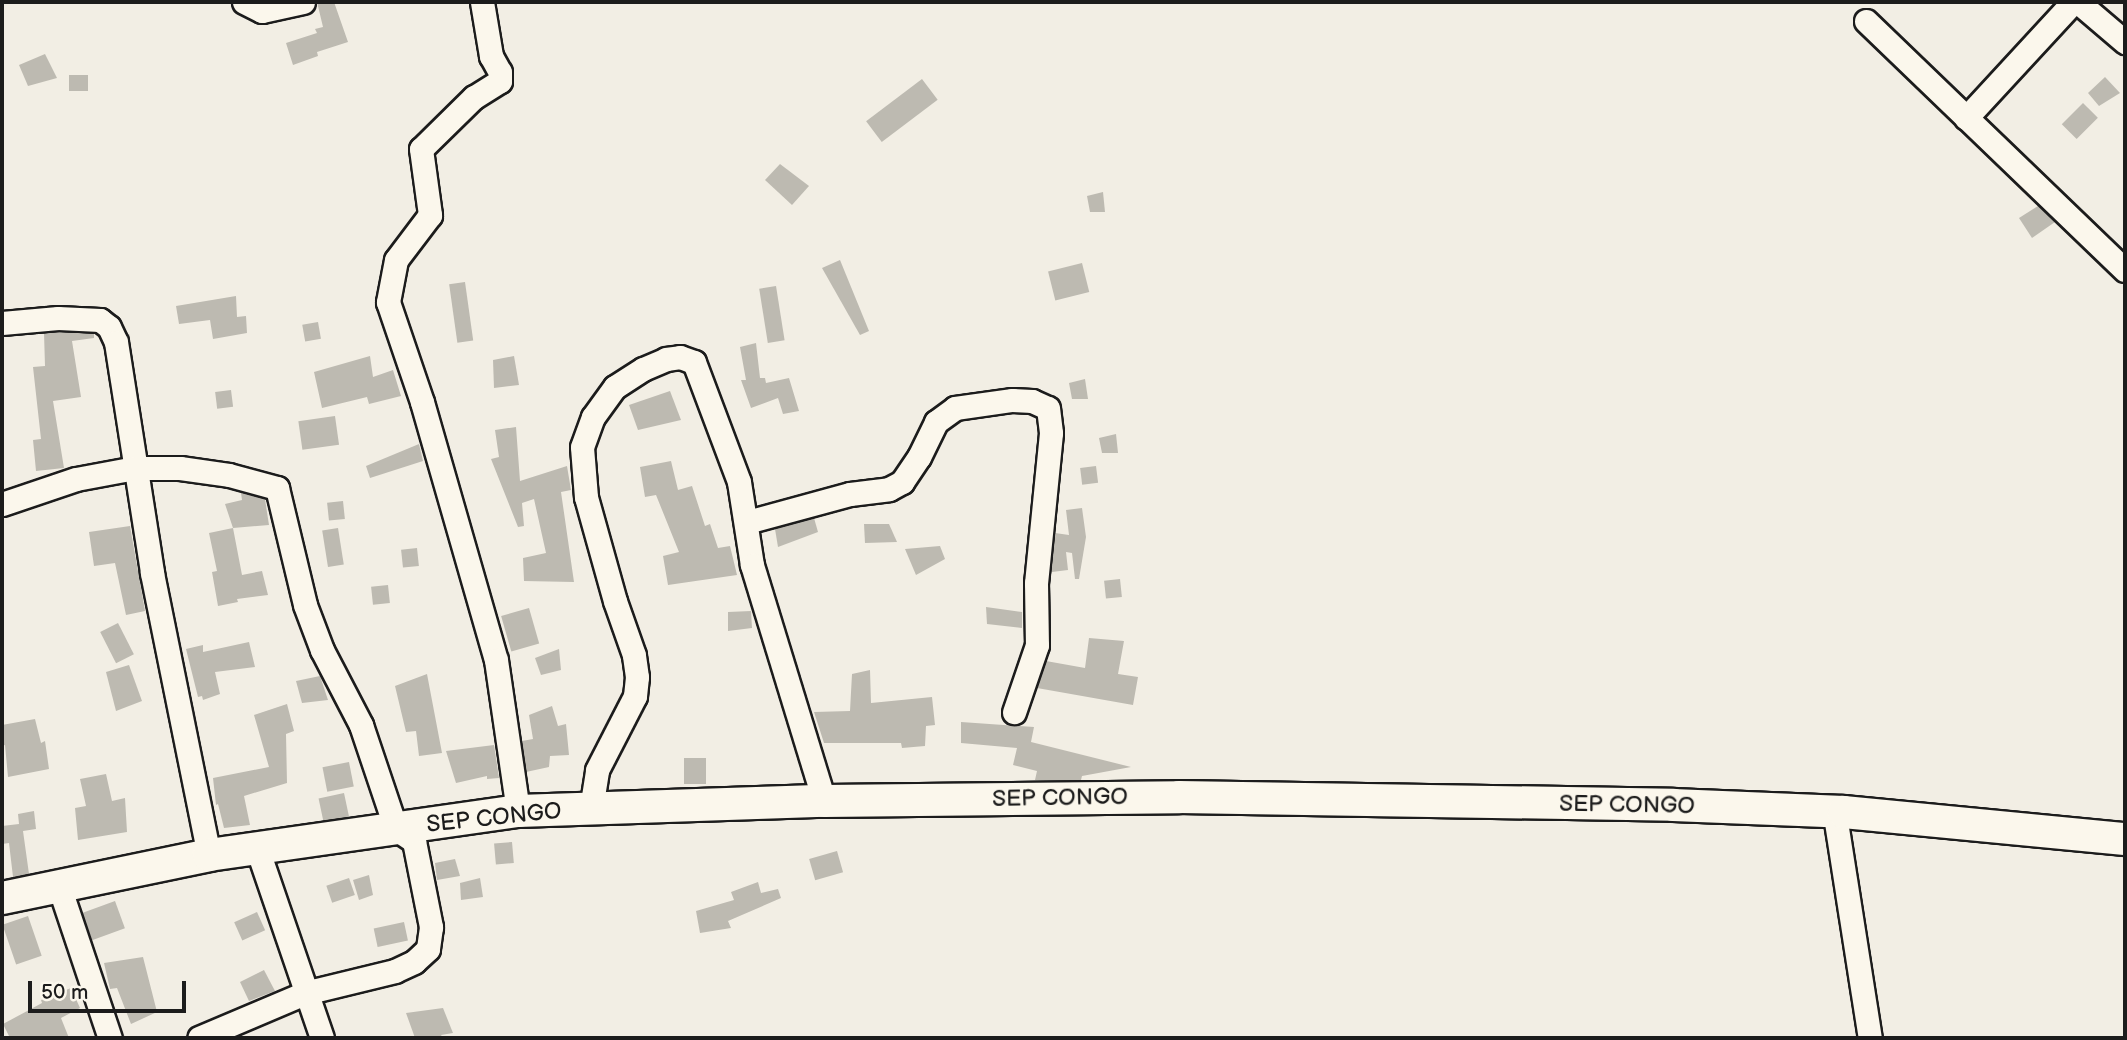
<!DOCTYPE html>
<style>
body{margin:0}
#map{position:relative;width:2127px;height:1040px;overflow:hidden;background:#f2eee4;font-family:"Balsamiq Sans",sans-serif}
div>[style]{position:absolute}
.building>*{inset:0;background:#bdbab1;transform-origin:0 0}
.roads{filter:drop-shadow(2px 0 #1c1c1c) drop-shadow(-2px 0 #1c1c1c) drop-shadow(0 2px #1c1c1c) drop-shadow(0 -2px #1c1c1c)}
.street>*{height:23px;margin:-11.5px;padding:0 11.5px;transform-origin:11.5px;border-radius:11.5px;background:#fbf7ec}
.secondary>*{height:32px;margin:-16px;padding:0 16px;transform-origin:16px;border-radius:16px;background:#fbf7ec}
span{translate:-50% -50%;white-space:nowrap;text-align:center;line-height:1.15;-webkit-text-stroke:5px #fbf7ec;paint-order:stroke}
.street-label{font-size:23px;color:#1c1c1c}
.frame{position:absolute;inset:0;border:4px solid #1c1c1c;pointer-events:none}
.scale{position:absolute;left:28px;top:981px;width:158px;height:32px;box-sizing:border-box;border:4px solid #1c1c1c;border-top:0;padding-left:9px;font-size:21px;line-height:24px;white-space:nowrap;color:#1c1c1c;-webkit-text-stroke:5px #fbf7ec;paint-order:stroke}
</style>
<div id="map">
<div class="building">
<i style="clip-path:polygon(317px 2px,334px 2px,348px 42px,317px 52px,318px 56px,293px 65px,286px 43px,317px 33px,315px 29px,323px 27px)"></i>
<i style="clip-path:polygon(45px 54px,57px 78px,28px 86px,19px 65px)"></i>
<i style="left:69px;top:75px;width:19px;height:16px"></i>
<i style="clip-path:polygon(2105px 77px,2120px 93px,2099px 106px,2088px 93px)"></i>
<i style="left:922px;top:79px;width:26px;height:70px;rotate:53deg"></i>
<i style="left:2083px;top:103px;width:21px;height:30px;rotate:45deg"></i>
<i style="clip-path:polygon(780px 164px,809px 186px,792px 205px,765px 180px)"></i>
<i style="clip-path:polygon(1103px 192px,1105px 212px,1090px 212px,1087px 196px)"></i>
<i style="clip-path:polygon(2038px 206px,2055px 222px,2032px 238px,2019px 218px)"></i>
<i style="clip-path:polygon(840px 260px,869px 331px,860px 335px,822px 268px)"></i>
<i style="left:1082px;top:263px;width:30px;height:35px;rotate:76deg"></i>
<i style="left:465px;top:282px;width:59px;height:16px;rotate:82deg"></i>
<i style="left:776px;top:286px;width:55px;height:17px;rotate:81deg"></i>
<i style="clip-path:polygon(236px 296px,237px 317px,246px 316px,247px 333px,213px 339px,210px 320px,179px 324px,176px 306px)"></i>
<i style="left:318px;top:322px;width:17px;height:16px;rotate:80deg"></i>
<i style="clip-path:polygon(58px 332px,94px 334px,94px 338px,72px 341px,81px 397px,53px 401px,64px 468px,36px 471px,33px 440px,41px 439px,33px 367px,45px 366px,44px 333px)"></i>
<i style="clip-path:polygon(756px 343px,760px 378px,765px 378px,766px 383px,789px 378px,799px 411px,783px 414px,778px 398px,751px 408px,741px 380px,746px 380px,740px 347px)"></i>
<i style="clip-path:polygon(370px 356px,373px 377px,393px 370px,401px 396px,369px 404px,367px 397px,322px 408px,314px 372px)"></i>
<i style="clip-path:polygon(514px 356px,519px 385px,494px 388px,493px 360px)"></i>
<i style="clip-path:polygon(1085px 379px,1088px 399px,1072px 399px,1069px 383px)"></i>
<i style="left:231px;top:390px;width:17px;height:16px;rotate:83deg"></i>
<i style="clip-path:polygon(670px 391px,681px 420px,638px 430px,629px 405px)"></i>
<i style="left:335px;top:416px;width:29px;height:37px;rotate:82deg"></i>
<i style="clip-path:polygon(516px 427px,520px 481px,567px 466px,571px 490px,561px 492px,574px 582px,524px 581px,523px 558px,546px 553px,534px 499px,522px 503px,524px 526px,518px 527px,491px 459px,499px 457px,495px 430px)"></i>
<i style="clip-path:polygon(1116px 434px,1118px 453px,1102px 453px,1099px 438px)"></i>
<i style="clip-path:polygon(419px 444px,423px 461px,370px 478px,366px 466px)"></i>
<i style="clip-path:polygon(671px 461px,678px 490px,692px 486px,705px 526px,710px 524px,718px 548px,730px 546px,737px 575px,668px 585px,663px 556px,679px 552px,656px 495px,645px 497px,640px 467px)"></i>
<i style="left:1096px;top:466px;width:17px;height:16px;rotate:83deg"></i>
<i style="clip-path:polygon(241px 493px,265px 499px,269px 525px,233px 528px,225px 504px,242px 500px)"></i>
<i style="left:343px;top:501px;width:18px;height:16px;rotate:84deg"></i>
<i style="clip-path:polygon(1082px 508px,1086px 537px,1079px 579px,1075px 579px,1072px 553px,1066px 552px,1068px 570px,1052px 572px,1052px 566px,1055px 533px,1069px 535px,1066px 510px)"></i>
<i style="clip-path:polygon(814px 518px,818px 532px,778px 547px,775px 529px)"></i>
<i style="clip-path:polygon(864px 524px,889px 524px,897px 542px,865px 543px)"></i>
<i style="clip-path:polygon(130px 526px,145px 611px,126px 615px,115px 563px,94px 566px,89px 532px)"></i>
<i style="clip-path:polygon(233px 528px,242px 575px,262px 571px,268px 595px,237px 599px,238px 602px,218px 606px,212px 572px,217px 571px,209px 533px)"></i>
<i style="left:338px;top:528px;width:37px;height:16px;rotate:81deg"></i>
<i style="clip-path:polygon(940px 546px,945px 559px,916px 575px,905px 549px)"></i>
<i style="left:417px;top:548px;width:18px;height:16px;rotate:84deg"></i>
<i style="left:1120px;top:579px;width:18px;height:16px;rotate:84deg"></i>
<i style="left:388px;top:585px;width:18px;height:17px;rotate:84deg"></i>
<i style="clip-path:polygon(986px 607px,1022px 612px,1022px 628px,987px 624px)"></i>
<i style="left:529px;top:608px;width:37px;height:29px;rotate:74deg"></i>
<i style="clip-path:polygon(751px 611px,752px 628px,728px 631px,728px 612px)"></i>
<i style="left:118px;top:623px;width:35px;height:20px;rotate:63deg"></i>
<i style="clip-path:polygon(1089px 638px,1124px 641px,1118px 674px,1138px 677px,1133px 705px,1037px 688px,1046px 661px,1085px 668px)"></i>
<i style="clip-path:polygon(249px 642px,255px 667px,215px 672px,220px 694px,203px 700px,202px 696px,198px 697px,186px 649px,203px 645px,203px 652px)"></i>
<i style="clip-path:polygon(559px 649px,561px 670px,541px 675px,535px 658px)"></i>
<i style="clip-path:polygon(129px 665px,142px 701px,116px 711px,106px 672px)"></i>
<i style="clip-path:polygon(870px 670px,871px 703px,932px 697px,935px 725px,926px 726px,925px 746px,902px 748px,901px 743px,824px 743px,814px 712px,850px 711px,852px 674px)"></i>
<i style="clip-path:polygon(427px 674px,442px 753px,419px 756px,416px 731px,406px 732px,395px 686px)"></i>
<i style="clip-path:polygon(320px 676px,328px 700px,302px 703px,296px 681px)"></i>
<i style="clip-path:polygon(287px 704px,294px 731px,286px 734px,287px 783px,244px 796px,250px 825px,224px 828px,218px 804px,216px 805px,213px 778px,269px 767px,254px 715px)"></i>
<i style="clip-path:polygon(552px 706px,558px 726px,566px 724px,569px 755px,550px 756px,549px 767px,526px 772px,522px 741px,533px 739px,529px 715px)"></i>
<i style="clip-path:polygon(35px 719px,41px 743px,45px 741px,49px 769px,8px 777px,5px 745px,2px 746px,2px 725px)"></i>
<i style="clip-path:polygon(961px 722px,1034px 727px,1031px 742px,1131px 767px,1082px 776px,1081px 780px,1035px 780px,1037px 771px,1013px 765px,1017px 748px,961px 743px)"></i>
<i style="clip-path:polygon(494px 745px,499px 778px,487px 779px,487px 776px,456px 783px,446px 751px)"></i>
<i style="left:684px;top:758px;width:22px;height:26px"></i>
<i style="left:349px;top:762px;width:25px;height:27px;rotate:79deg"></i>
<i style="clip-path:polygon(106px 774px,112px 801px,125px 798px,127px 832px,78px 840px,75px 808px,86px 806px,80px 779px)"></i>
<i style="left:344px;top:793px;width:24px;height:26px;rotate:78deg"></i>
<i style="clip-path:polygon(34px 811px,36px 829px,23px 831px,29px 874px,13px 877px,9px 843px,2px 844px,2px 826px,19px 824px,18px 814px)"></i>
<i style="left:512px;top:842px;width:21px;height:18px;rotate:85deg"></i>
<i style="left:837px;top:851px;width:22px;height:29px;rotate:74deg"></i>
<i style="clip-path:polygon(455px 859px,460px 876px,437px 880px,435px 863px)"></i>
<i style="clip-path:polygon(369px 875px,373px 895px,359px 900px,353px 880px)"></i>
<i style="left:349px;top:878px;width:18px;height:24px;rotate:71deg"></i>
<i style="clip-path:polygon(480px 878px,483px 897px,461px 900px,460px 883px)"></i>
<i style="clip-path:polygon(758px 882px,761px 893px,778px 889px,781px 898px,728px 921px,731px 928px,700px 933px,696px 911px,734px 900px,731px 892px)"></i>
<i style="left:115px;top:901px;width:29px;height:35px;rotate:70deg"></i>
<i style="left:257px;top:912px;width:20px;height:25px;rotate:66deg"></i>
<i style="left:28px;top:916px;width:42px;height:27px;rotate:71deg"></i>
<i style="left:404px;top:922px;width:19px;height:31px;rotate:78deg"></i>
<i style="clip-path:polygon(143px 957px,157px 1012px,131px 1024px,117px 988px,110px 989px,104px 963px)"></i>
<i style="clip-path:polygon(264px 970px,275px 991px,249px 1001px,240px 982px)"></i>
<i style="clip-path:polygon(71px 988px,80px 1008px,61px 1018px,69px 1038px,10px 1038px,3px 1024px,42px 1003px,41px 1000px)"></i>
<i style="clip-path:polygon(443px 1008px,453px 1033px,441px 1035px,443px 1038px,415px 1038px,406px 1013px)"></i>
</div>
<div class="roads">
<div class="street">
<i style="left:244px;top:2px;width:20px;rotate:27deg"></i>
<i style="left:262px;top:11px;width:42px;rotate:-12.4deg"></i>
<i style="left:482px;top:2px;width:55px;rotate:80.5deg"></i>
<i style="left:491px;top:56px;width:18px;rotate:61deg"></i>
<i style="left:500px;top:72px;width:9px;rotate:90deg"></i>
<i style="left:500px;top:81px;width:31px;rotate:148deg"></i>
<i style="left:474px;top:97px;width:74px;rotate:135.5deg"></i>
<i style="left:421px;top:149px;width:67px;rotate:82.2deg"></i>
<i style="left:430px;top:215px;width:56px;rotate:127.1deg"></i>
<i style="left:396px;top:260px;width:43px;rotate:100.8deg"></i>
<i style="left:388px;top:302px;width:106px;rotate:71.2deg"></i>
<i style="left:422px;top:402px;width:268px;rotate:74deg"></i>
<i style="left:496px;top:660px;width:153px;rotate:81.7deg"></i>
<i style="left:2078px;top:2px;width:62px;rotate:40.4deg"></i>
<i style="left:1866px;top:21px;width:359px;rotate:43.9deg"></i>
<i style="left:1966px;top:118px;width:158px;rotate:-47.3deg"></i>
<i style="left:2px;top:323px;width:56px;rotate:-5.1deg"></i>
<i style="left:58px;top:318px;width:42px;rotate:2.7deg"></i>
<i style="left:100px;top:320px;width:11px;rotate:38deg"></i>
<i style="left:109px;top:327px;width:17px;rotate:65deg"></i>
<i style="left:116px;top:342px;width:234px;rotate:81.1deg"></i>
<i style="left:152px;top:573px;width:288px;rotate:78.6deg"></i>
<i style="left:2px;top:504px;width:78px;rotate:-18.7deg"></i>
<i style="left:76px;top:479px;width:60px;rotate:-10.6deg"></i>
<i style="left:135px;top:468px;width:45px"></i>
<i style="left:180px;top:468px;width:49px;rotate:8.1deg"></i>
<i style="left:229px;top:475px;width:50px;rotate:15.2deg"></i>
<i style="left:277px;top:488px;width:120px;rotate:76.5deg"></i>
<i style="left:305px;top:605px;width:48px;rotate:69.3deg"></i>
<i style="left:322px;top:650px;width:85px;rotate:62.5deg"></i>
<i style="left:361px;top:725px;width:110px;rotate:71.4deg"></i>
<i style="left:396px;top:829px;width:22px;rotate:34deg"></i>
<i style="left:414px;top:841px;width:88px;rotate:78.8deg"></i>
<i style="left:431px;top:927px;width:22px;rotate:98deg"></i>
<i style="left:428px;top:949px;width:19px;rotate:137deg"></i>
<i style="left:414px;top:962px;width:21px;rotate:155deg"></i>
<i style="left:395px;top:971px;width:93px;rotate:166.3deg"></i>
<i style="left:305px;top:993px;width:115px;rotate:157deg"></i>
<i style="left:747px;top:522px;width:107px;rotate:-15.2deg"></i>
<i style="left:850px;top:494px;width:39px;rotate:-7deg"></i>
<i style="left:889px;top:489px;width:15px;rotate:-28deg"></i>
<i style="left:902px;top:482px;width:30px;rotate:-56deg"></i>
<i style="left:919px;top:457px;width:39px;rotate:-64deg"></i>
<i style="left:936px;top:422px;width:24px;rotate:-36deg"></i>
<i style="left:955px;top:408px;width:58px;rotate:-8deg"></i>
<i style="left:1012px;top:400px;width:20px;rotate:3deg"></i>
<i style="left:1032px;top:401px;width:17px;rotate:24deg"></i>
<i style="left:1048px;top:408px;width:25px;rotate:83deg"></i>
<i style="left:1051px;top:433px;width:151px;rotate:95.7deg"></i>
<i style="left:1036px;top:583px;width:62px;rotate:89.1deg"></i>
<i style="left:1037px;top:645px;width:71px;rotate:108.9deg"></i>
<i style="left:591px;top:809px;width:39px;rotate:-81deg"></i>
<i style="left:597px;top:770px;width:83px;rotate:-62.8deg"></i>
<i style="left:635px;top:696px;width:19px;rotate:-84deg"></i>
<i style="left:637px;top:677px;width:22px;rotate:-98deg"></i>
<i style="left:634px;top:655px;width:57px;rotate:-109.4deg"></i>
<i style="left:615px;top:601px;width:108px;rotate:-105.6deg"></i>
<i style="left:586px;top:497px;width:50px;rotate:-94.6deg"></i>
<i style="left:582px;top:447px;width:32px;rotate:-70deg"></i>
<i style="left:593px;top:417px;width:37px;rotate:-54deg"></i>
<i style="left:615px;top:387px;width:33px;rotate:-33deg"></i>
<i style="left:643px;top:369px;width:25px;rotate:-23deg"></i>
<i style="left:666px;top:359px;width:14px;rotate:-8deg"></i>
<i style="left:680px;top:357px;width:15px;rotate:20deg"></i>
<i style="left:694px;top:362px;width:128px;rotate:69.4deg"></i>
<i style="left:739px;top:482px;width:84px;rotate:81.1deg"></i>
<i style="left:752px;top:565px;width:247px;rotate:73deg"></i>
<i style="left:1834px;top:809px;width:232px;rotate:81.1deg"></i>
<i style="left:257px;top:848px;width:201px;rotate:71.1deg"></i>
<i style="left:59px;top:886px;width:160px;rotate:71.5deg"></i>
</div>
<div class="secondary">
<i style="left:2px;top:898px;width:211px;rotate:-11.7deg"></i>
<i style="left:209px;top:855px;width:312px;rotate:-8.1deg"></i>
<i style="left:518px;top:811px;width:306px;rotate:-1.9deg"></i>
<i style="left:824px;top:801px;width:355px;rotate:-0.6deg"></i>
<i style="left:1179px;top:797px;width:494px;rotate:0.9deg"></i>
<i style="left:1673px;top:805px;width:171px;rotate:2.3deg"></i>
<i style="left:1844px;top:812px;width:282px;rotate:5.5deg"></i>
</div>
</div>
<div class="street-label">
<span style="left:1060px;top:798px;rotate:-1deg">SEP CONGO</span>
<span style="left:1627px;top:805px;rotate:1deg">SEP CONGO</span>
<span style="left:494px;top:818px;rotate:-6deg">SEP CONGO</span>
</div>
<div class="frame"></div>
<div class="scale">50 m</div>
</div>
